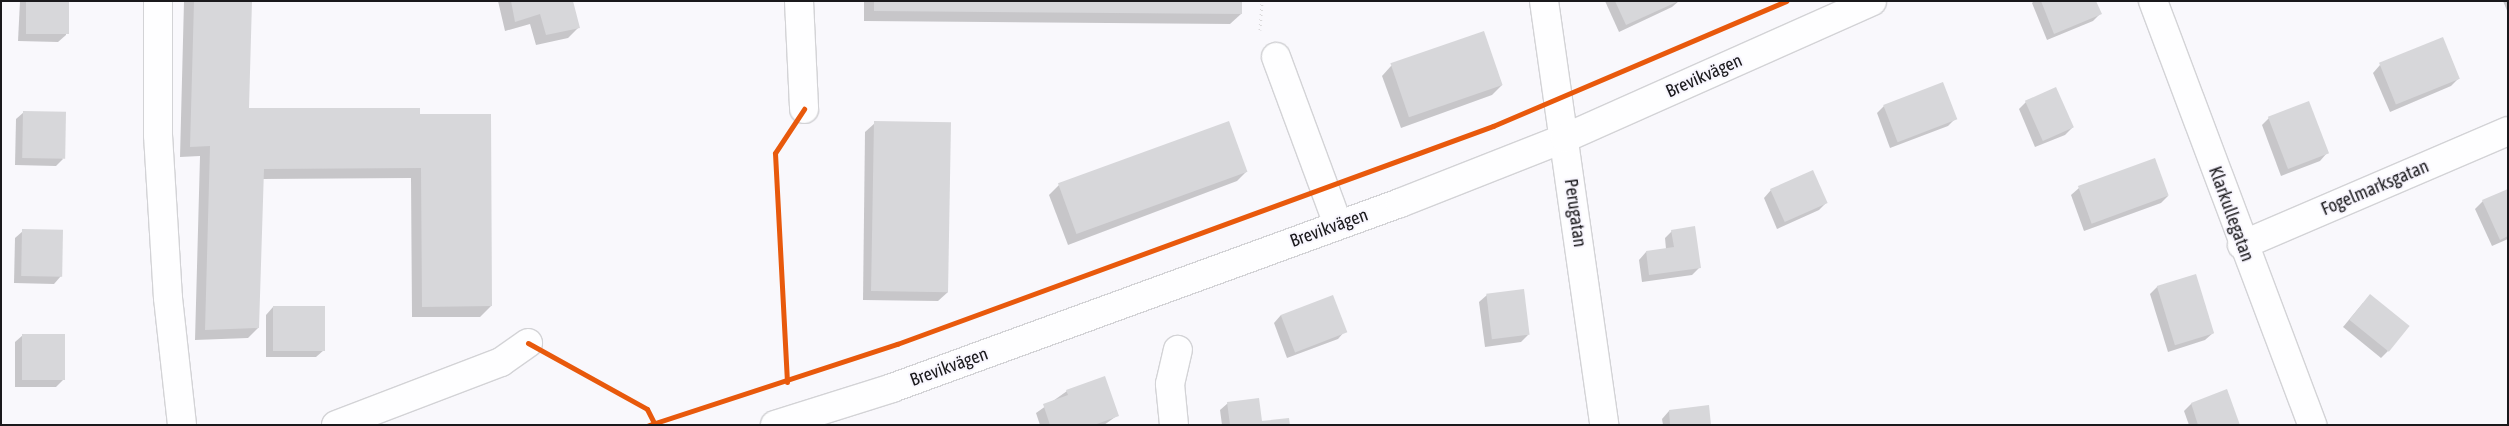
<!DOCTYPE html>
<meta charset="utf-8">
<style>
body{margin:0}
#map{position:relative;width:2509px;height:426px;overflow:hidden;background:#f9f8fc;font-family:"Asap Condensed",sans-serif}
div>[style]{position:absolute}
.shadow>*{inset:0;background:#0003}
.building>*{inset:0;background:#d7d7da;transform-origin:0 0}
.path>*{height:3px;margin-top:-1.5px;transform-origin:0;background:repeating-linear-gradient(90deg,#dad9da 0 1px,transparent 0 5px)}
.roads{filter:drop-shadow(1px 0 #d3d3d6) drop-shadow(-1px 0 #d3d3d6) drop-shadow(0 1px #d3d3d6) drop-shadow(0 -1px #d3d3d6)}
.minor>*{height:28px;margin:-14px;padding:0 14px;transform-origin:14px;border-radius:14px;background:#fefeff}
.cycleway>*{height:5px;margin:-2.5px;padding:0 2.5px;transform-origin:2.5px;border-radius:2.5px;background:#e8590c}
span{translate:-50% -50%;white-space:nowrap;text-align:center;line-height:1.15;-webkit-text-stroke:4px #f8f6fe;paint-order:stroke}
.street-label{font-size:18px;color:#1a191c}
.frame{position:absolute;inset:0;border:2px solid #1a191c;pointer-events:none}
</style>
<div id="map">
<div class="shadow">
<i style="clip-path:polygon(20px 1px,67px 1px,66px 35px,58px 42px,18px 41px)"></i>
<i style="clip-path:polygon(184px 1px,251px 1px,247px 109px,418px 115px,491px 306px,480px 317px,412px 317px,411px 178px,262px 179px,258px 328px,248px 338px,195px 340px,200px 156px,180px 157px)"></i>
<i style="clip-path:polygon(498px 1px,572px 1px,579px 27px,568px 38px,536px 45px,530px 24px,505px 31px)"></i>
<i style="clip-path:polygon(864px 1px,1241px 1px,1241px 14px,1230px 24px,864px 21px)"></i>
<i style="clip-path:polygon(1605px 1px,1679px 1px,1672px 7px,1619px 32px)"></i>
<i style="clip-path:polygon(2034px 1px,2095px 1px,2100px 14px,2093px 21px,2047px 40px,2032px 3px)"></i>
<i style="clip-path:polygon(2503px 1px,2508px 1px,2508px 13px)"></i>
<i style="clip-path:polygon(1483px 33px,1502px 85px,1492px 95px,1401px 128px,1382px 76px,1391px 66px)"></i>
<i style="clip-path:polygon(2380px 65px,2459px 78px,2451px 86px,2390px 112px,2373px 73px)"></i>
<i style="clip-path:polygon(2026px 102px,2073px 127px,2065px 135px,2035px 147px,2019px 109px)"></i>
<i style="clip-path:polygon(1884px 106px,1956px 118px,1948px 126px,1890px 148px,1877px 113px)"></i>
<i style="clip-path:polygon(24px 112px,63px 159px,56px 166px,15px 165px,16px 119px)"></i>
<i style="clip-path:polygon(2269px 118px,2327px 153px,2320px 161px,2281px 176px,2262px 125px)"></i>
<i style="clip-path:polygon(875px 123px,948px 292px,938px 301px,863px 300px,865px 132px)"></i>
<i style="clip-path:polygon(1246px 172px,1237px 181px,1068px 245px,1049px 195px,1059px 185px)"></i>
<i style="clip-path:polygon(2079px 188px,2168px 196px,2161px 203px,2084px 231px,2071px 195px)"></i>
<i style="clip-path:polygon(1771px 190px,1826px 203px,1819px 210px,1777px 229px,1764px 198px)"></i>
<i style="clip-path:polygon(2508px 190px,2508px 239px,2492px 246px,2475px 209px,2483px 201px)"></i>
<i style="clip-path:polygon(23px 231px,61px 276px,54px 284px,14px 283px,15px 238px)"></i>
<i style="clip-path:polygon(1672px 231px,1699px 268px,1692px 275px,1642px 282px,1639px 260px,1646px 252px,1666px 249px,1665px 238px)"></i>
<i style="clip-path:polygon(2195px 275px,2213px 333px,2205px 340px,2168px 352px,2150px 294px,2157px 287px)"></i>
<i style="clip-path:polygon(1487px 295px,1528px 335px,1521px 342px,1485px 347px,1479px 302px)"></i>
<i style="clip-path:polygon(2363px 303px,2388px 351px,2381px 358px,2343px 327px)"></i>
<i style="clip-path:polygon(273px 307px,324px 350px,316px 357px,266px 357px,266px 315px)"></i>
<i style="clip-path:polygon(1281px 315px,1345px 331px,1338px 339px,1287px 358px,1274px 323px)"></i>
<i style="clip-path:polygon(23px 335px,63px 380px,56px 387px,15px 387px,15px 342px)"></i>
<i style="clip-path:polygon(1067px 391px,1118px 415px,1104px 425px,1040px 425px,1036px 413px)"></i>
<i style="clip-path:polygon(2227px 391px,2239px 425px,2189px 425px,2184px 411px,2191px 404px)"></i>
<i style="clip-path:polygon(1228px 403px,1261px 423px,1288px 425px,1222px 425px,1220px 410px)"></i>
<i style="clip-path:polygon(1669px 411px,1710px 425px,1663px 425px,1662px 419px)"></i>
</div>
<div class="building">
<i style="left:26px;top:1px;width:43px;height:33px"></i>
<i style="clip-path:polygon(194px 1px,252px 1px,249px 108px,420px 108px,420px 114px,491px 114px,492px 306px,422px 307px,421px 168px,264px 169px,259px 328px,205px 330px,210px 146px,190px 147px)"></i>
<i style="clip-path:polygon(511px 1px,573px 1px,580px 28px,546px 35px,540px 14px,515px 22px)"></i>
<i style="clip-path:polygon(874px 1px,1242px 1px,1242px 14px,874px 11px)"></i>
<i style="clip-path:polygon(1615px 1px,1679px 1px,1626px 25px)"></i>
<i style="clip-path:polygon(2041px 1px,2096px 1px,2102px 14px,2054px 34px)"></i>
<i style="left:1484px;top:31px;width:57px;height:99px;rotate:71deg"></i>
<i style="left:2443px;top:37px;width:45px;height:69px;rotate:68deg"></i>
<i style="left:1943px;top:82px;width:40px;height:64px;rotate:69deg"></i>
<i style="left:2056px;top:87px;width:44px;height:34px;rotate:66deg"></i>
<i style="left:2309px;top:101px;width:56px;height:44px;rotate:69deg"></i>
<i style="left:23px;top:111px;width:43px;height:47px;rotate:1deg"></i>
<i style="left:874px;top:121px;width:77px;height:170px;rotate:1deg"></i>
<i style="left:1229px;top:121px;width:54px;height:182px;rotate:70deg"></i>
<i style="left:2155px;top:158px;width:40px;height:82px;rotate:70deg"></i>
<i style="left:1813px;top:170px;width:36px;height:47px;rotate:66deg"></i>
<i style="clip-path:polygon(2508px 189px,2508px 236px,2500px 240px,2482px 200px)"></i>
<i style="clip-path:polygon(1695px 226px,1701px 268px,1649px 275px,1646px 251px,1674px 247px,1671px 230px)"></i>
<i style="left:22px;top:229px;width:41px;height:47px;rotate:1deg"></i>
<i style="left:2196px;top:274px;width:62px;height:41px;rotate:73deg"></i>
<i style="left:1524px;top:289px;width:46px;height:38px;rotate:83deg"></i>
<i style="left:2370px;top:294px;width:51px;height:33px;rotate:39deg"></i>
<i style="left:1333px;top:295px;width:40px;height:56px;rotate:69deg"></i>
<i style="left:273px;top:306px;width:52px;height:45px"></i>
<i style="left:22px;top:334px;width:43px;height:46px"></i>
<i style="clip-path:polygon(1105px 376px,1119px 416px,1094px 425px,1050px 425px,1043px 404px,1068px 395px,1066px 390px)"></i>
<i style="clip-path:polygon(2227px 389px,2240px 425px,2198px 425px,2191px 403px)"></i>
<i style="clip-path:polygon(1259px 398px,1262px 421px,1289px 418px,1290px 425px,1230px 425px,1227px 402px)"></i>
<i style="clip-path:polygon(1709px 405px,1711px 425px,1670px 425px,1669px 410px)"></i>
</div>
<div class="path">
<i style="left:1260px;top:30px;width:29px;rotate:-86deg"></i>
</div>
<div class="roads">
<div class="minor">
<i style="left:158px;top:1px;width:134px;rotate:90deg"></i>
<i style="left:158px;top:135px;width:163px;rotate:86.5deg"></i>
<i style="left:168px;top:298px;width:128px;rotate:83.7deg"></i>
<i style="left:799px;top:1px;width:108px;rotate:87.3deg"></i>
<i style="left:1544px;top:1px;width:428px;rotate:81.9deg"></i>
<i style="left:2153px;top:1px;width:453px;rotate:69.4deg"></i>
<i style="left:1276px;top:57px;width:179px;rotate:69.7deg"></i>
<i style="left:2242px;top:245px;width:289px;rotate:-23.2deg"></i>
<i style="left:336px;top:425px;width:177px;rotate:-20.9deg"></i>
<i style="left:501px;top:362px;width:33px;rotate:-35deg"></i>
<i style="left:775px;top:425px;width:123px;rotate:-17.5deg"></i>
<i style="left:892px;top:388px;width:541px;rotate:-20.01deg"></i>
<i style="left:1400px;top:203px;width:177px;rotate:-21.5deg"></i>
<i style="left:1565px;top:138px;width:336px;rotate:-24deg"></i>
<i style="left:1174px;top:425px;width:41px;rotate:-95.6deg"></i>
<i style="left:1170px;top:384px;width:35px;rotate:-77deg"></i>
</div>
</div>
<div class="cycleway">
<i style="left:528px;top:343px;width:136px;rotate:29deg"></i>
<i style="left:647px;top:409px;width:18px;rotate:63deg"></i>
<i style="left:787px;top:382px;width:229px;rotate:-93deg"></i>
<i style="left:775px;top:153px;width:53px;rotate:-56.6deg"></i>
<i style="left:649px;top:425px;width:261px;rotate:-18.1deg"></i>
<i style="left:897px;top:344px;width:635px;rotate:-20.09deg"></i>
<i style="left:1493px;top:126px;width:319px;rotate:-23.1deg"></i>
</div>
<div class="street-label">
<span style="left:1704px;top:76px;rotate:-24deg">Brevikvägen</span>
<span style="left:2375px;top:188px;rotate:-23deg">Fogelmarksgatan</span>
<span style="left:1575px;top:213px;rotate:82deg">Perugatan</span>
<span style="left:2231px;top:214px;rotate:70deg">Klarkullegatan</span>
<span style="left:1329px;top:228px;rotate:-20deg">Brevikvägen</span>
<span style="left:949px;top:367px;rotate:-20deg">Brevikvägen</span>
</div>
<div class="frame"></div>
</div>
